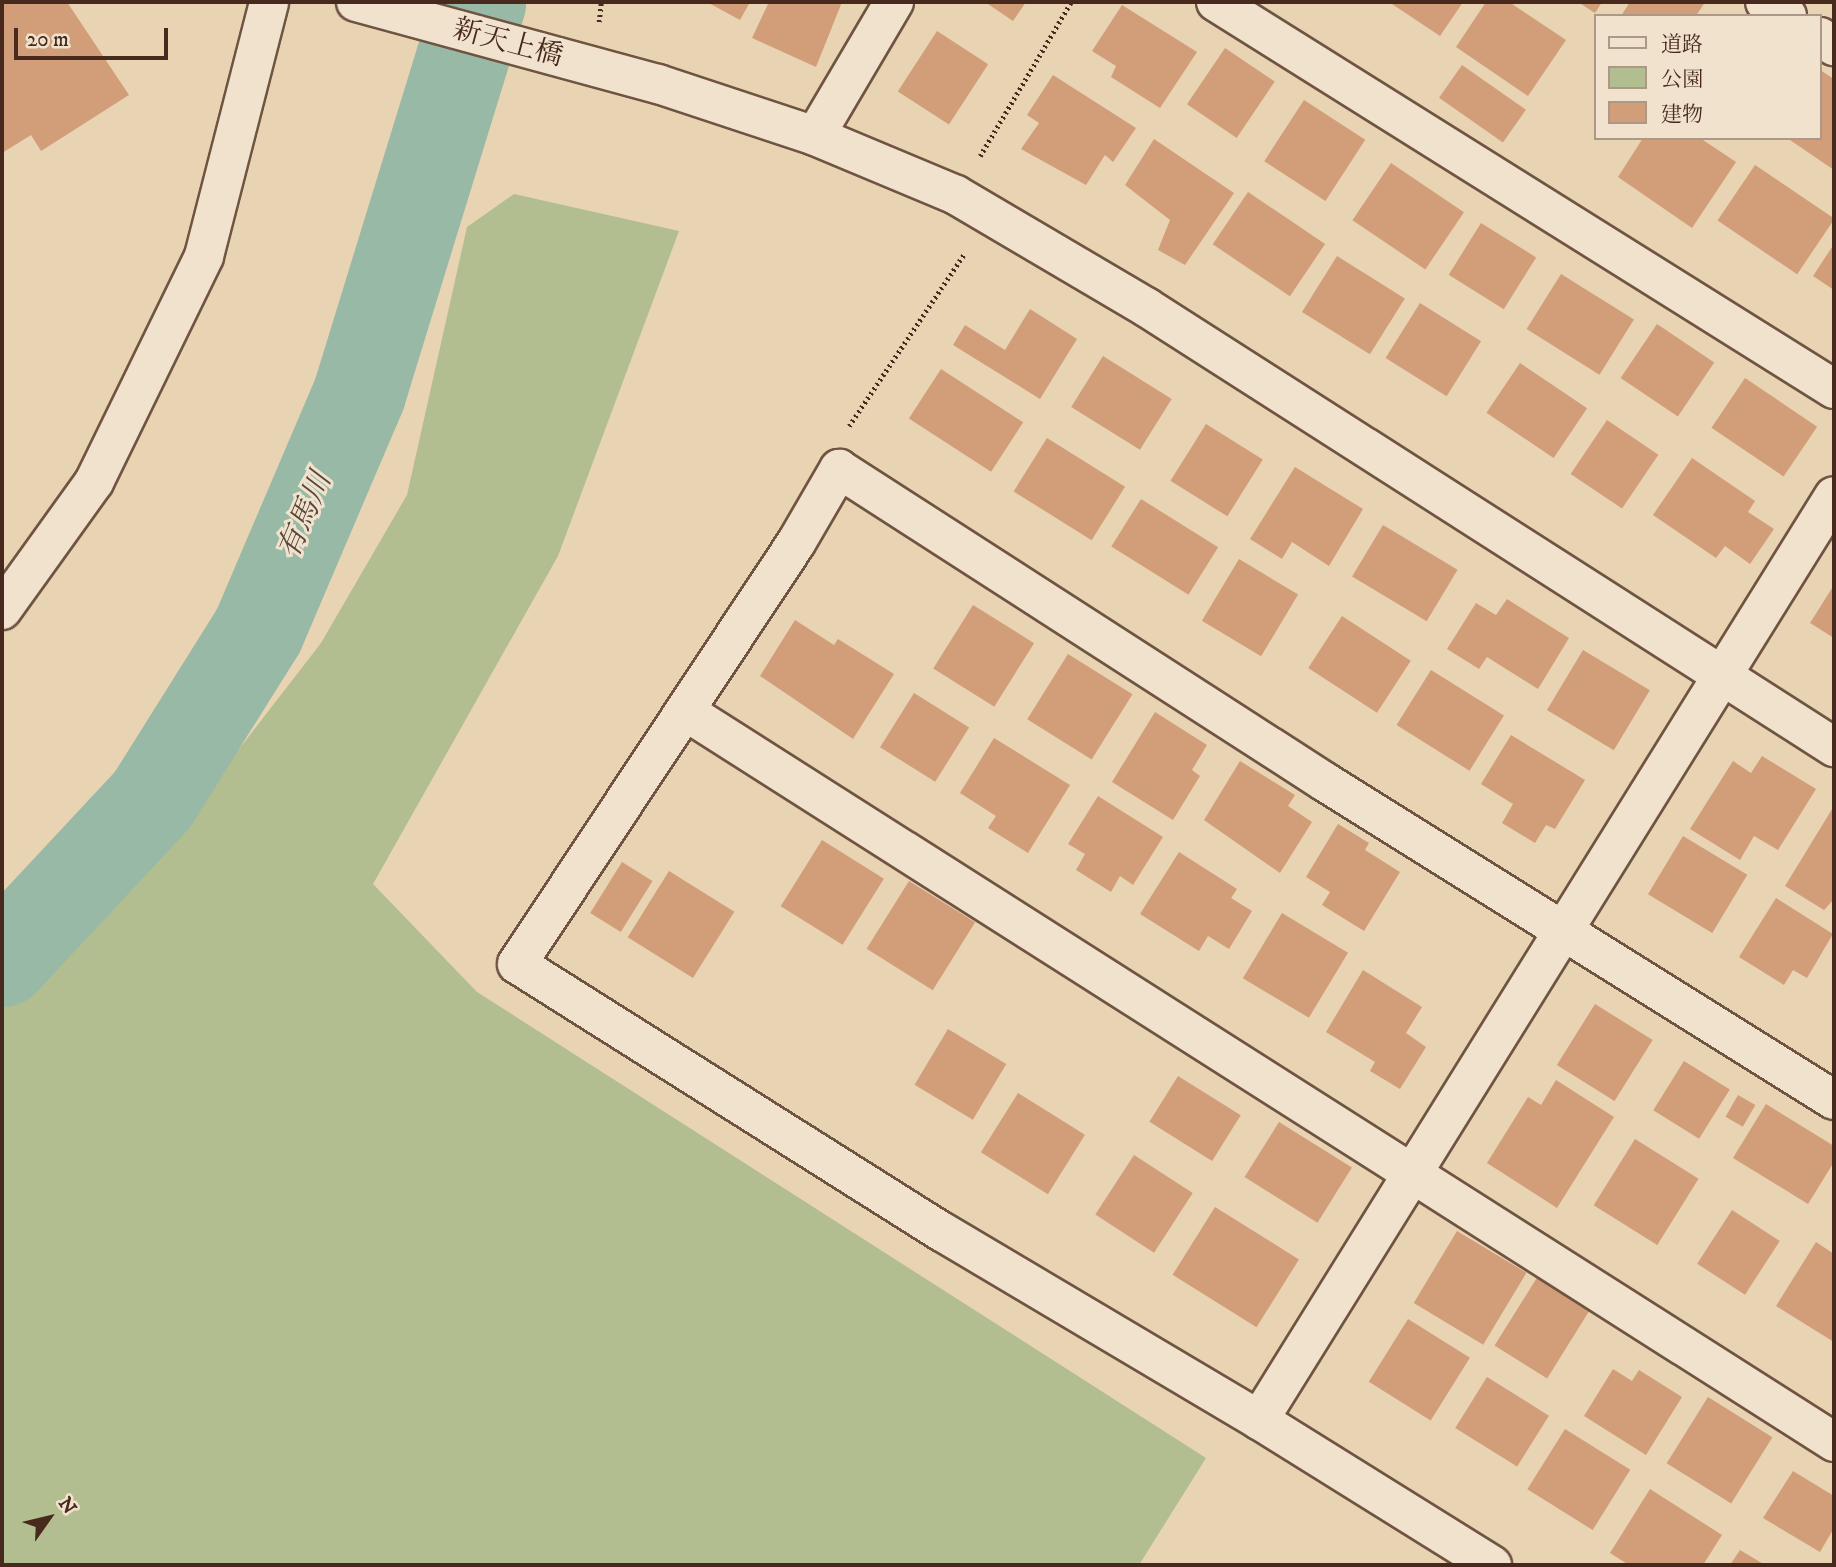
<!DOCTYPE html>
<meta charset="utf-8">
<style>
body{margin:0}
#map{position:relative;width:1836px;height:1567px;overflow:hidden;background:#e8d3b2;font-family:"IM FELL DW Pica","Noto Serif JP",serif}
div>[style]{position:absolute}
.green>*{inset:0;background:#b2be8f}
.river>*{height:93px;margin:-46.5px;padding:0 46.5px;transform-origin:46.5px;border-radius:46.5px;background:#98b9a6}
.building>*{inset:0;background:#d29e7a;transform-origin:0 0}
.path>*{height:4.5px;margin-top:-2.25px;transform-origin:0;background:repeating-linear-gradient(90deg,#48291d 0 2px,transparent 0 5.5px)}
.roads{filter:drop-shadow(2px 0 #705442) drop-shadow(-2px 0 #705442) drop-shadow(0 2px #705442) drop-shadow(0 -2px #705442)}
.minor>*{height:38px;margin:-19px;padding:0 19px;transform-origin:19px;border-radius:19px;background:#f0e2cd}
span{translate:-50% -50%;white-space:nowrap;text-align:center;line-height:1.15;-webkit-text-stroke:6px #f0e2cd;paint-order:stroke}
.street-label{font-size:28px;color:#48291d}
.water-label{font-size:30px;color:#584638;font-style:italic}
.frame{position:absolute;inset:0;border:4px solid #48291d;pointer-events:none}
.legend{position:absolute;left:1594px;top:14px;width:228px;height:126px;box-sizing:border-box;background:#f0e2cd;border:2px solid #ad9887;margin:0;padding:9px 12px;list-style:none;font-size:21px;color:#48291d}
.legend li{display:flex;align-items:center;gap:14px;height:35px}
.legend b{width:35px;border:2px solid #ad9887}
.north{position:absolute;left:14px;top:1483px;width:70px;height:70px;-webkit-text-stroke:5px #f0e2cd;paint-order:stroke;rotate:56deg;font-size:19px;font-weight:700;line-height:28px;text-align:center;color:#48291d}
.north::after{content:'';display:block;margin:auto;width:24px;height:32px;background:#48291d;clip-path:polygon(50% 0,100% 100%,50% 72%,0 100%)}
.scale{position:absolute;left:14px;top:28px;width:154px;height:32px;box-sizing:border-box;border:4px solid #48291d;border-top:0;padding-left:9px;font-size:21px;line-height:24px;white-space:nowrap;color:#48291d;-webkit-text-stroke:5px #f0e2cd;paint-order:stroke}
</style>
<div id="map">
<div class="green">
<i style="clip-path:polygon(514px 194px,679px 231px,558px 556px,373px 884px,477px 992px,1206px 1458px,1139px 1565px,2px 1565px,2px 991px,222px 771px,321px 643px,407px 495px,467px 227px)"></i>
</div>
<div class="river">
<i style="left:2px;top:960px;width:220px;rotate:-47deg"></i>
<i style="left:152px;top:799px;width:199px;rotate:-57.9deg"></i>
<i style="left:258px;top:630px;width:258px;rotate:-66.9deg"></i>
<i style="left:359px;top:393px;width:409px;rotate:-72.9deg"></i>
</div>
<div class="building">
<i style="clip-path:polygon(2px 2px,67px 2px,129px 95px,41px 151px,31px 135px,2px 153px)"></i>
<i style="clip-path:polygon(707px 2px,750px 2px,740px 20px)"></i>
<i style="clip-path:polygon(769px 2px,842px 2px,816px 67px,752px 38px)"></i>
<i style="clip-path:polygon(985px 2px,1026px 2px,1013px 21px)"></i>
<i style="clip-path:polygon(1389px 2px,1463px 2px,1440px 36px)"></i>
<i style="clip-path:polygon(1486px 2px,1509px 2px,1566px 40px,1528px 96px,1456px 47px)"></i>
<i style="clip-path:polygon(1578px 2px,1602px 2px,1595px 13px)"></i>
<i style="clip-path:polygon(1630px 2px,1705px 2px,1696px 16px,1621px 16px)"></i>
<i style="clip-path:polygon(1122px 5px,1197px 52px,1160px 108px,1111px 77px,1116px 66px,1092px 51px)"></i>
<i style="left:937px;top:31px;width:61px;height:72px;rotate:33deg"></i>
<i style="left:1225px;top:48px;width:60px;height:68px;rotate:34deg"></i>
<i style="left:1462px;top:65px;width:78px;height:40px;rotate:35deg"></i>
<i style="clip-path:polygon(1820px 70px,1834px 79px,1834px 170px,1787px 138px,1820px 138px)"></i>
<i style="clip-path:polygon(1053px 75px,1136px 128px,1113px 162px,1105px 155px,1086px 185px,1021px 149px,1039px 123px,1027px 115px)"></i>
<i style="left:1304px;top:100px;width:73px;height:73px;rotate:33deg"></i>
<i style="clip-path:polygon(1643px 138px,1700px 138px,1736px 162px,1692px 228px,1618px 177px)"></i>
<i style="clip-path:polygon(1154px 139px,1234px 193px,1185px 265px,1158px 250px,1170px 220px,1125px 185px)"></i>
<i style="left:1391px;top:163px;width:88px;height:69px;rotate:34deg"></i>
<i style="left:1755px;top:165px;width:96px;height:67px;rotate:34deg"></i>
<i style="left:1248px;top:192px;width:93px;height:63px;rotate:34deg"></i>
<i style="left:1481px;top:223px;width:65px;height:61px;rotate:32deg"></i>
<i style="clip-path:polygon(1834px 244px,1834px 290px,1813px 276px)"></i>
<i style="left:1337px;top:256px;width:80px;height:66px;rotate:32deg"></i>
<i style="left:1561px;top:274px;width:86px;height:65px;rotate:32deg"></i>
<i style="left:1420px;top:303px;width:72px;height:65px;rotate:32deg"></i>
<i style="clip-path:polygon(1030px 309px,1077px 339px,1040px 399px,953px 345px,965px 325px,1005px 350px)"></i>
<i style="left:1657px;top:324px;width:69px;height:65px;rotate:34deg"></i>
<i style="left:1103px;top:356px;width:81px;height:60px;rotate:32deg"></i>
<i style="left:1520px;top:363px;width:81px;height:60px;rotate:34deg"></i>
<i style="left:941px;top:369px;width:98px;height:59px;rotate:33deg"></i>
<i style="left:1745px;top:378px;width:87px;height:60px;rotate:34deg"></i>
<i style="left:1607px;top:420px;width:62px;height:65px;rotate:34deg"></i>
<i style="left:1206px;top:424px;width:67px;height:67px;rotate:32deg"></i>
<i style="left:1047px;top:438px;width:92px;height:63px;rotate:32deg"></i>
<i style="clip-path:polygon(1692px 458px,1755px 501px,1748px 512px,1774px 529px,1750px 564px,1725px 546px,1716px 558px,1653px 515px)"></i>
<i style="clip-path:polygon(1295px 467px,1363px 509px,1329px 566px,1292px 542px,1282px 559px,1250px 539px)"></i>
<i style="left:1141px;top:499px;width:91px;height:56px;rotate:32deg"></i>
<i style="left:1383px;top:525px;width:87px;height:60px;rotate:31deg"></i>
<i style="left:1239px;top:559px;width:69px;height:72px;rotate:31deg"></i>
<i style="clip-path:polygon(1834px 585px,1834px 638px,1810px 623px)"></i>
<i style="clip-path:polygon(1507px 599px,1569px 638px,1538px 689px,1487px 657px,1479px 669px,1447px 649px,1476px 603px,1496px 615px)"></i>
<i style="left:973px;top:605px;width:72px;height:75px;rotate:32deg"></i>
<i style="left:1342px;top:616px;width:82px;height:62px;rotate:33deg"></i>
<i style="clip-path:polygon(795px 620px,834px 645px,838px 639px,894px 674px,853px 739px,760px 676px)"></i>
<i style="left:1583px;top:650px;width:78px;height:70px;rotate:31deg"></i>
<i style="left:1068px;top:654px;width:76px;height:77px;rotate:32deg"></i>
<i style="left:1431px;top:670px;width:86px;height:65px;rotate:32deg"></i>
<i style="left:914px;top:693px;width:65px;height:64px;rotate:32deg"></i>
<i style="clip-path:polygon(1155px 712px,1207px 745px,1192px 770px,1200px 776px,1173px 820px,1112px 782px)"></i>
<i style="clip-path:polygon(1511px 735px,1585px 780px,1555px 829px,1546px 825px,1535px 843px,1502px 823px,1513px 804px,1481px 784px)"></i>
<i style="clip-path:polygon(994px 738px,1070px 785px,1028px 853px,988px 828px,996px 816px,960px 793px)"></i>
<i style="clip-path:polygon(1762px 756px,1816px 789px,1778px 850px,1754px 836px,1740px 860px,1690px 829px,1733px 761px,1751px 773px)"></i>
<i style="clip-path:polygon(1240px 761px,1295px 795px,1288px 806px,1312px 822px,1280px 873px,1204px 820px)"></i>
<i style="clip-path:polygon(1098px 796px,1163px 837px,1133px 885px,1120px 876px,1111px 892px,1076px 870px,1085px 854px,1068px 844px)"></i>
<i style="clip-path:polygon(1834px 806px,1834px 899px,1824px 910px,1785px 886px)"></i>
<i style="clip-path:polygon(1338px 824px,1369px 843px,1365px 850px,1400px 872px,1364px 931px,1322px 905px,1330px 892px,1306px 877px)"></i>
<i style="left:1683px;top:836px;width:75px;height:68px;rotate:31deg"></i>
<i style="left:822px;top:840px;width:73px;height:78px;rotate:32deg"></i>
<i style="clip-path:polygon(1179px 852px,1237px 889px,1231px 898px,1252px 911px,1229px 949px,1208px 936px,1199px 951px,1140px 914px)"></i>
<i style="left:622px;top:862px;width:36px;height:60px;rotate:32deg"></i>
<i style="left:669px;top:871px;width:77px;height:78px;rotate:32deg"></i>
<i style="left:909px;top:881px;width:78px;height:80px;rotate:32deg"></i>
<i style="clip-path:polygon(1776px 898px,1833px 934px,1807px 978px,1793px 970px,1784px 985px,1739px 957px)"></i>
<i style="left:1282px;top:913px;width:77px;height:76px;rotate:31deg"></i>
<i style="clip-path:polygon(1363px 970px,1422px 1007px,1406px 1033px,1426px 1047px,1400px 1089px,1370px 1071px,1375px 1062px,1326px 1032px)"></i>
<i style="left:1595px;top:1004px;width:68px;height:72px;rotate:32deg"></i>
<i style="left:948px;top:1029px;width:68px;height:65px;rotate:31deg"></i>
<i style="left:1684px;top:1061px;width:54px;height:58px;rotate:32deg"></i>
<i style="left:1178px;top:1076px;width:74px;height:54px;rotate:32deg"></i>
<i style="clip-path:polygon(1556px 1080px,1614px 1117px,1557px 1208px,1487px 1163px,1528px 1097px,1541px 1105px)"></i>
<i style="left:1018px;top:1093px;width:79px;height:70px;rotate:32deg"></i>
<i style="left:1738px;top:1095px;width:20px;height:25px;rotate:30deg"></i>
<i style="clip-path:polygon(1766px 1104px,1834px 1146px,1834px 1162px,1808px 1204px,1733px 1158px)"></i>
<i style="left:1279px;top:1122px;width:86px;height:65px;rotate:32deg"></i>
<i style="left:1635px;top:1139px;width:75px;height:78px;rotate:32deg"></i>
<i style="left:1134px;top:1155px;width:70px;height:71px;rotate:33deg"></i>
<i style="left:1215px;top:1207px;width:99px;height:80px;rotate:32deg"></i>
<i style="left:1732px;top:1210px;width:57px;height:64px;rotate:33deg"></i>
<i style="left:1457px;top:1231px;width:81px;height:84px;rotate:31deg"></i>
<i style="clip-path:polygon(1816px 1242px,1834px 1254px,1834px 1342px,1776px 1306px)"></i>
<i style="left:1538px;top:1276px;width:62px;height:82px;rotate:32deg"></i>
<i style="left:1408px;top:1319px;width:73px;height:74px;rotate:32deg"></i>
<i style="clip-path:polygon(1613px 1369px,1632px 1381px,1639px 1370px,1682px 1397px,1646px 1455px,1584px 1416px)"></i>
<i style="left:1487px;top:1377px;width:73px;height:60px;rotate:32deg"></i>
<i style="left:1708px;top:1397px;width:76px;height:78px;rotate:32deg"></i>
<i style="left:1565px;top:1429px;width:77px;height:71px;rotate:32deg"></i>
<i style="clip-path:polygon(1793px 1471px,1834px 1496px,1834px 1528px,1820px 1552px,1763px 1518px)"></i>
<i style="clip-path:polygon(1650px 1489px,1722px 1535px,1703px 1565px,1629px 1565px,1610px 1553px)"></i>
<i style="clip-path:polygon(1740px 1550px,1765px 1565px,1730px 1565px)"></i>
</div>
<div class="path">
<i style="left:599px;top:22px;width:20px;rotate:-84deg"></i>
<i style="left:980px;top:156px;width:179px;rotate:-59.4deg"></i>
<i style="left:849px;top:426px;width:208px;rotate:-56.2deg"></i>
</div>
<div class="roads">
<div class="minor">
<i style="left:356px;top:2px;width:313px;rotate:15.2deg"></i>
<i style="left:658px;top:84px;width:165px;rotate:18.3deg"></i>
<i style="left:815px;top:136px;width:153px;rotate:22.7deg"></i>
<i style="left:956px;top:195px;width:221px;rotate:30.5deg"></i>
<i style="left:1146px;top:307px;width:817px;rotate:32.6deg"></i>
<i style="left:1216px;top:2px;width:729px;rotate:32.06deg"></i>
<i style="left:1765px;top:2px;width:26px;rotate:32deg"></i>
<i style="left:1820px;top:37px;width:17px;rotate:33deg"></i>
<i style="left:815px;top:136px;width:156px;rotate:-59.5deg"></i>
<i style="left:2px;top:610px;width:158px;rotate:-54.3deg"></i>
<i style="left:94px;top:482px;width:251px;rotate:-64deg"></i>
<i style="left:204px;top:256px;width:262px;rotate:-75.6deg"></i>
<i style="left:685px;top:711px;width:1362px;rotate:32.46deg"></i>
<i style="left:1259px;top:1420px;width:1088px;rotate:-58.11deg"></i>
<i style="left:1492px;top:1565px;width:274px;rotate:-148.1deg"></i>
<i style="left:1259px;top:1420px;width:369px;rotate:-149.3deg"></i>
<i style="left:942px;top:1232px;width:502px;rotate:-147.76deg"></i>
<i style="left:517px;top:964px;width:505px;rotate:-56.47deg"></i>
<i style="left:796px;top:543px;width:86px;rotate:-59.8deg"></i>
<i style="left:839px;top:469px;width:578px;rotate:32.78deg"></i>
<i style="left:1325px;top:782px;width:600px;rotate:32deg"></i>
</div>
</div>
<div class="street-label">
<span style="left:508px;top:43px;rotate:15deg">新天上橋</span>
</div>
<div class="water-label">
<span style="left:306px;top:516px;rotate:-67deg">有馬川</span>
</div>
<div class="frame"></div>
<ul class="legend">
<li><b style="height:9px;background:#f0e2cd"></b>道路</li>
<li><b style="height:19px;background:#b2be8f"></b>公園</li>
<li><b style="height:19px;background:#d29e7a"></b>建物</li>
</ul>
<div class="north">N</div>
<div class="scale">20 m</div>
</div>
